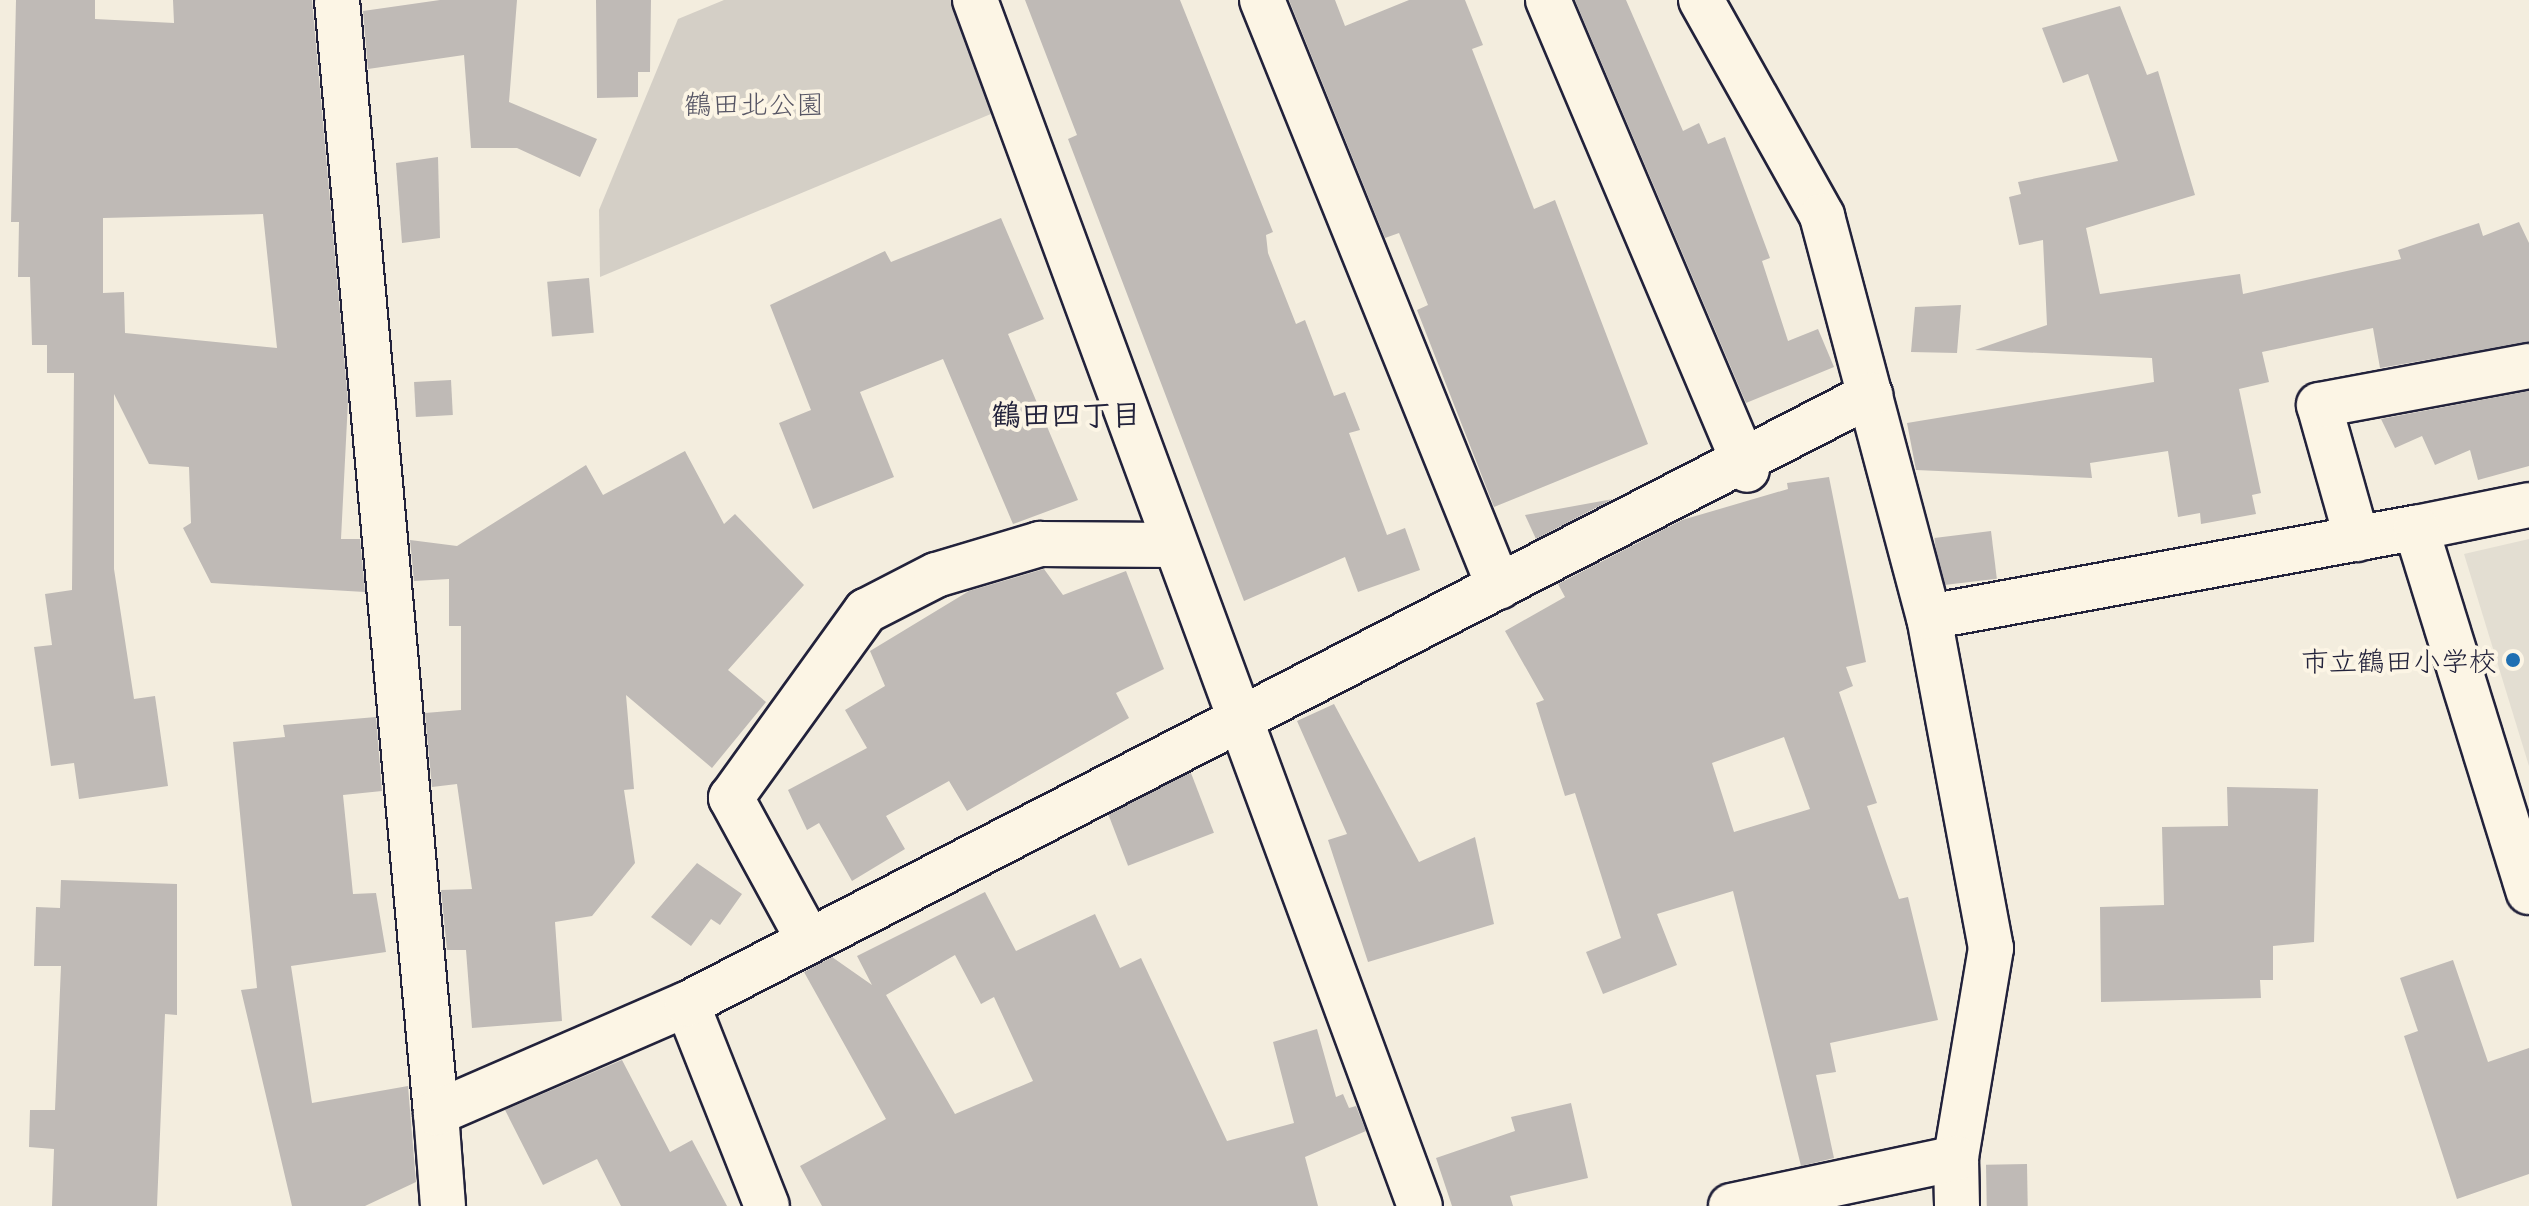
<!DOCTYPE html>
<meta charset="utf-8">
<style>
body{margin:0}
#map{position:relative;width:2529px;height:1206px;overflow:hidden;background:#f3edde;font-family:Mali,"Klee One",sans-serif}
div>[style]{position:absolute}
.built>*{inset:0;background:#e3ded2}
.green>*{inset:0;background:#d4cfc6}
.building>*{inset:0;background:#bfbab6;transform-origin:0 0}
.roads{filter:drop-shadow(2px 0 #22223b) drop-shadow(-2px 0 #22223b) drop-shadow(0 2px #22223b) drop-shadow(0 -2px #22223b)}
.street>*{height:44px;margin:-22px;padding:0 22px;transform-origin:22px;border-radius:22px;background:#fcf5e5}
.dots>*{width:22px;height:22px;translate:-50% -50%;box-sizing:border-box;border:4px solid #fcf5e5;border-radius:50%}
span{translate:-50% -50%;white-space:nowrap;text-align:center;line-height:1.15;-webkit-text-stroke:8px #fcf5e5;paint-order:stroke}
.park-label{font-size:28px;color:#575665}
.poi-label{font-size:28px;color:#22223b}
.right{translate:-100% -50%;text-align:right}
.neighbourhood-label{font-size:30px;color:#22223b;font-weight:700}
</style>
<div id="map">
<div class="built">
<i style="clip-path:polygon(2529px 539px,2529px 766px,2464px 554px)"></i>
</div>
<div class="green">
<i style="clip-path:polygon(724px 0,975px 0,1010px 106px,600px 277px,599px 210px,678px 19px)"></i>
</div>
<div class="building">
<i style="clip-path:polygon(evenodd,16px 0,95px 0,95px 19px,174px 23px,173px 0,312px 0,348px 401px,341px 539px,360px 539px,365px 592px,211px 583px,183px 528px,191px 523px,189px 467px,149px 464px,114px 394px,114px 569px,134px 699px,155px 696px,168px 786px,79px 799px,74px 763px,51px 766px,34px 647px,52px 645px,45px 594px,72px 590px,74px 373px,47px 373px,47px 345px,32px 345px,30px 277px,18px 277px,19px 222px,11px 222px,16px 0,263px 214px,277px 348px,125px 333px,124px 292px,103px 293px,103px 218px,263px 214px)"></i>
<i style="clip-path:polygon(440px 0,517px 0,509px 102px,597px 139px,580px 177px,517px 148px,471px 148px,464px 55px,368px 69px,363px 11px)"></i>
<i style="clip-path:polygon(596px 0,651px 0,650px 72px,638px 72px,638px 97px,597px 98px)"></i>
<i style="clip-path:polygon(1025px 0,1180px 0,1273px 232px,1266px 235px,1268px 253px,1296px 324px,1305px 320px,1334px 396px,1345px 392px,1360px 430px,1349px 433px,1387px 535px,1405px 528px,1420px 570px,1358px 592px,1345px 557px,1244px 601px,1068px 139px,1077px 135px)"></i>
<i style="clip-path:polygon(1289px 0,1335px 0,1345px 26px,1409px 0,1465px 0,1483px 45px,1472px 49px,1534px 209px,1555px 200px,1648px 444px,1494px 507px,1417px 310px,1428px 305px,1399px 233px,1385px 238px)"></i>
<i style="clip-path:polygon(1575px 0,1626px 0,1683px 131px,1699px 123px,1708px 144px,1725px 137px,1770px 258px,1762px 261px,1788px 341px,1818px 329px,1834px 367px,1746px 403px)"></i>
<i style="clip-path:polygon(2120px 6px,2147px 75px,2158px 71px,2195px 195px,2086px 228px,2100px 294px,2240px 274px,2243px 294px,2401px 259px,2398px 250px,2479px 223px,2483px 236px,2519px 222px,2529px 243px,2529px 342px,2380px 368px,2373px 328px,2262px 352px,2269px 382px,2239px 389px,2261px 493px,2252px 495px,2256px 514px,2201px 524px,2200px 513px,2178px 517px,2168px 451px,2090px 463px,2092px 478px,1916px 470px,1907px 423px,2154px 382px,2152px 358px,1975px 350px,2047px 325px,2043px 240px,2019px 245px,2009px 197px,2021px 194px,2018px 182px,2118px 161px,2088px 74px,2063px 83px,2042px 28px)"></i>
<i style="clip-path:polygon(438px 157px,440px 238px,402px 243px,396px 163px)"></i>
<i style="clip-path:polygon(1001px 218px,1044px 319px,1008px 334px,1078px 500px,1013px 524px,943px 359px,860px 392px,894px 477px,813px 509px,779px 423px,811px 410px,770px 305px,885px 251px,891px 262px)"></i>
<i style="left:589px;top:278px;width:55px;height:42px;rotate:85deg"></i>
<i style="clip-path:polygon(1961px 305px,1957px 353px,1911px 352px,1915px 307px)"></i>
<i style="left:451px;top:380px;width:35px;height:37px;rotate:87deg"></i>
<i style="clip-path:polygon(2529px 391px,2529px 466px,2478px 480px,2470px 450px,2435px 465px,2422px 436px,2395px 448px,2381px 419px)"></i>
<i style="clip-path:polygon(685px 451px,724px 524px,735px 514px,804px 585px,728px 670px,766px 702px,712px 768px,626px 695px,634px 789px,624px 790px,635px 863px,592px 916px,555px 922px,562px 1021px,472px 1028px,466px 950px,447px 950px,441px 890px,472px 889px,457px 784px,432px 787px,425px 713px,461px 710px,461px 626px,449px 626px,449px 579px,414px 581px,410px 540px,457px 546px,586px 465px,603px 495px)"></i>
<i style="clip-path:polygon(evenodd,1829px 477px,1866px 662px,1846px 667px,1853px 686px,1839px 692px,1877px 803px,1867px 806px,1899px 899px,1908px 897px,1938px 1020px,1830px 1043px,1836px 1072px,1816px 1075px,1834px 1158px,1801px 1166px,1733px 891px,1657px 914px,1677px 965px,1603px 994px,1586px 952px,1621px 938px,1575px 793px,1565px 796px,1536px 703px,1544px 700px,1505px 631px,1565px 597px,1558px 584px,1682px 520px,1788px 489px,1787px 483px,1829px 477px,1784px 737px,1810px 809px,1734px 832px,1712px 763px,1784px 737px)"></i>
<i style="clip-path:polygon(1613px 499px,1536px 539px,1525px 515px)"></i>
<i style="left:1991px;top:531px;width:48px;height:57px;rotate:83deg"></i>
<i style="clip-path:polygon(1044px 569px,1063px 595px,1126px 571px,1164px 669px,1116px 693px,1129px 718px,967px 811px,949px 781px,886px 816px,905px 849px,852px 881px,819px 823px,807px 830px,788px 790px,867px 748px,845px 710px,885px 686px,870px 651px,969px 591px)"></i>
<i style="clip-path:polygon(1334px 704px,1419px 862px,1475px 837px,1494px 924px,1368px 962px,1328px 840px,1347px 834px,1297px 721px)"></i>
<i style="clip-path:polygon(376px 717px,382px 791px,343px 795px,353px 894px,376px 893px,386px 952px,291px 966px,312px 1103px,408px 1086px,416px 1182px,365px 1206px,292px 1206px,241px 990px,257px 988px,233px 742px,285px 737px,283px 725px)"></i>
<i style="left:1191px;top:773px;width:64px;height:92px;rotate:69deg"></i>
<i style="clip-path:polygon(2227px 787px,2318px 789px,2314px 942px,2273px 946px,2273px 980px,2260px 980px,2261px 998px,2101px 1002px,2100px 907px,2164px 905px,2162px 827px,2228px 826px)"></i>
<i style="clip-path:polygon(697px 863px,742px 894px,720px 925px,711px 919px,691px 946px,651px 917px)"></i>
<i style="clip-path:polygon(61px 880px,177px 884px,177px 1015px,165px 1014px,157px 1206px,52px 1206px,54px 1149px,29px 1147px,30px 1110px,55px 1110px,61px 966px,34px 966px,36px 907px,60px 908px)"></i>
<i style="clip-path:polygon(evenodd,985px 892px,1016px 951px,1095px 914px,1120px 968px,1141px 958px,1227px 1141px,1294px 1123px,1273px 1042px,1317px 1029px,1336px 1097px,1343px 1094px,1349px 1108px,1356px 1106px,1366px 1131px,1305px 1157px,1318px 1206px,822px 1206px,800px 1166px,886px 1119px,804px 972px,832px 957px,872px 985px,857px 956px,985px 892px,955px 955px,981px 1004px,994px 997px,1033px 1081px,955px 1114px,886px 995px,955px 955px)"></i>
<i style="clip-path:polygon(2453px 960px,2488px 1062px,2529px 1048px,2529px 1174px,2457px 1199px,2404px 1036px,2418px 1031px,2400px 978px)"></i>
<i style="clip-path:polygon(622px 1060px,670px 1152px,692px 1140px,727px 1206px,621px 1206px,597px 1159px,543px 1185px,505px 1110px)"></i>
<i style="clip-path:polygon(1571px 1103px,1588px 1178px,1510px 1196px,1513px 1206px,1452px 1206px,1436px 1158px,1515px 1131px,1511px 1117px)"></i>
<i style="left:2027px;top:1164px;width:42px;height:41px;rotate:89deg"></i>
</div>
<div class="roads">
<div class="street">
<i style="left:337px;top:0;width:1117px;rotate:84.92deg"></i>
<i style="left:975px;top:0;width:1285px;rotate:69.75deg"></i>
<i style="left:1262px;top:0;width:633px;rotate:68.01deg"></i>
<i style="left:1548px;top:0;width:510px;rotate:67.05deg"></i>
<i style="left:1701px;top:0;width:248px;rotate:60.7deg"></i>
<i style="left:1822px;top:216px;width:415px;rotate:75.1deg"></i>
<i style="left:1929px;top:617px;width:337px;rotate:79.4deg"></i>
<i style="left:1991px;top:948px;width:213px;rotate:99.5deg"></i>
<i style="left:1956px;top:1158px;width:48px;rotate:88.8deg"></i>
<i style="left:2416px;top:528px;width:115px;rotate:-11.5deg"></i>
<i style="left:2357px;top:539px;width:139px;rotate:-105.8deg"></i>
<i style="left:2319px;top:405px;width:214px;rotate:-10.5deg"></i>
<i style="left:1929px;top:617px;width:495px;rotate:-10.4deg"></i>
<i style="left:2416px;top:528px;width:381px;rotate:72.8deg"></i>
<i style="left:808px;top:939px;width:161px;rotate:-118.6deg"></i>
<i style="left:731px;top:798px;width:231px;rotate:-54.2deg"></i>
<i style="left:866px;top:611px;width:79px;rotate:-27.2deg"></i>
<i style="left:936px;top:575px;width:109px;rotate:-16.6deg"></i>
<i style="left:1040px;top:544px;width:133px;rotate:0.4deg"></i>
<i style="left:687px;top:1004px;width:217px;rotate:68.4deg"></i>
<i style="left:443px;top:1206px;width:93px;rotate:-94.3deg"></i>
<i style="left:436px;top:1113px;width:274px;rotate:-23.5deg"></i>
<i style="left:687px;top:1004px;width:1331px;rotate:-27.24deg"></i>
<i style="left:1731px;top:1206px;width:230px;rotate:-12deg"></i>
</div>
</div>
<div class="dots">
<i style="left:2513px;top:660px;background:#1f6fb2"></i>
</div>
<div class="park-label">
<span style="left:754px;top:103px">鶴田北公園</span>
</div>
<div class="poi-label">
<span class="right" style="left:2497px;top:660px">市立鶴田小学校</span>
</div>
<div class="neighbourhood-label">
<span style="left:1066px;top:413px">鶴田四丁目</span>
</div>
</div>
